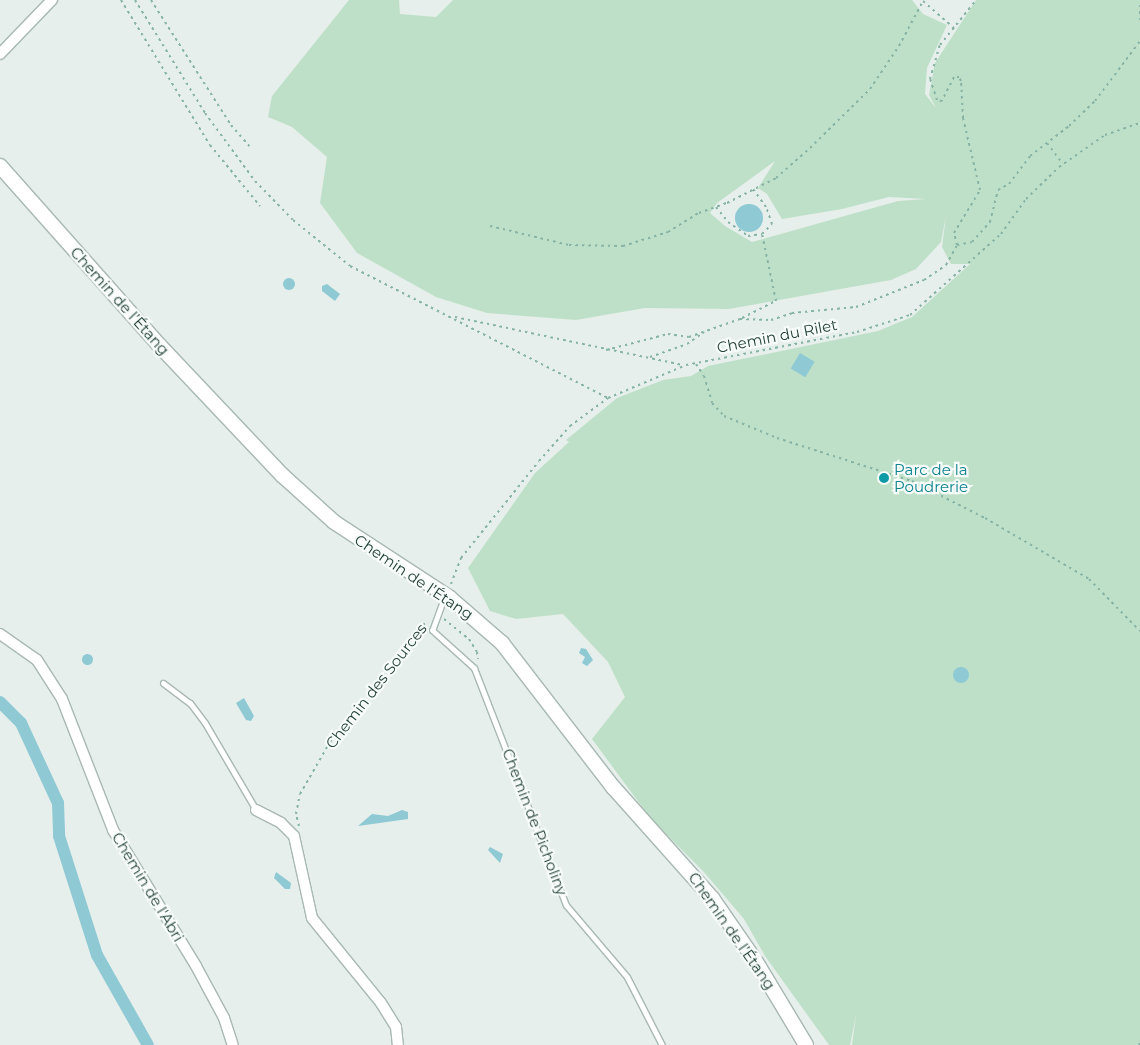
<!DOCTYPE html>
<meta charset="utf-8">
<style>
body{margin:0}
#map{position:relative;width:1140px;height:1045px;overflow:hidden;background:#e6efeb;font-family:Montserrat,sans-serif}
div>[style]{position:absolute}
.green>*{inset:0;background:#bfe0c8}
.water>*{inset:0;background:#8ec9d4;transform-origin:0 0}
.round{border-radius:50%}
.canal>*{height:12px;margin:-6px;padding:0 6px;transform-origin:6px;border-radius:6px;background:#8ec9d4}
.path>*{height:2px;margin-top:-1px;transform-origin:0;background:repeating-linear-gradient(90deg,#86b3a5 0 2.5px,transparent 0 6.5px)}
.roads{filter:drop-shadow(1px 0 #a8b8b2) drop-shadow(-1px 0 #a8b8b2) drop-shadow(0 1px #a8b8b2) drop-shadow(0 -1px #a8b8b2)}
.service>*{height:5px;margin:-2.5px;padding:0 2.5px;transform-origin:2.5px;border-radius:2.5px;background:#fff}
.minor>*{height:10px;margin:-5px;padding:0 5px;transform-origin:5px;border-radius:5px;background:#fff}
.secondary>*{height:14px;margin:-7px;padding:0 7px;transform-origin:7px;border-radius:7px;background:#fff}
.dots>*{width:14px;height:14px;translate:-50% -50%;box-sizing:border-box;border:2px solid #f7fbf9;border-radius:50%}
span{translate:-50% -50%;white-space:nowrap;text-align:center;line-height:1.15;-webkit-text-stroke:4.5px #f7fbf9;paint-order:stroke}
.street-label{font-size:15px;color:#24423a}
.culture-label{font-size:15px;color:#0d838f}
.left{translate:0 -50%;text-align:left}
</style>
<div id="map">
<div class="green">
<i style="clip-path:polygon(evenodd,349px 0,399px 0,400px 14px,436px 17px,453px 0,912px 0,923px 14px,947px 25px,927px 68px,925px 94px,936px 108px,929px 95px,935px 63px,976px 0,1140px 0,1140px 1045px,852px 1045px,856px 1015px,850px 1045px,829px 1045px,765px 956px,744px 919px,703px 871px,651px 819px,592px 739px,625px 697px,608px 662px,563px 614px,516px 619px,490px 611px,468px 568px,535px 473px,569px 442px,566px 440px,617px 398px,663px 380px,691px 376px,708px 366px,878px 331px,912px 317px,970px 264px,951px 264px,942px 247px,946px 216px,941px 242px,916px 269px,891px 280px,729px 309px,645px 308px,576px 320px,487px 313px,436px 297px,357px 253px,320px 203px,327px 157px,292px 127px,268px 117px,272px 96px,349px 0,775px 161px,758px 188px,767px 194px,782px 219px,842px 209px,889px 197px,925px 199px,898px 201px,752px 242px,725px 226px,710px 213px,717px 203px,775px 161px)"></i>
</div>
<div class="water">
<i class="round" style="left:735px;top:204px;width:28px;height:28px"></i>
<i class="round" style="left:283px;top:278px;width:12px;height:12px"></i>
<i style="clip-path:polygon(327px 284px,340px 294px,335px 301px,322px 291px,322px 286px)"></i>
<i style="left:800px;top:353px;width:17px;height:18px;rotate:31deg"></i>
<i style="clip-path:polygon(581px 648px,586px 649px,593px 660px,587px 666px,582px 663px,585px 657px,579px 653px)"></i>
<i class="round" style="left:81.5px;top:653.5px;width:11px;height:11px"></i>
<i class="round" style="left:953px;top:667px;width:16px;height:16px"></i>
<i style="clip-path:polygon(244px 698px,254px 716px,251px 721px,246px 720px,236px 703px)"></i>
<i style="clip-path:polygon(402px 810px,408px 812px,408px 819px,358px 826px,372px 814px,388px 816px)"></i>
<i style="clip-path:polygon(490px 847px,503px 854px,500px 863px,488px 850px)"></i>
<i style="clip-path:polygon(276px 872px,291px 883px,290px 889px,285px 889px,274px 878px)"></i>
</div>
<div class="canal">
<i style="left:0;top:702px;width:30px;rotate:45deg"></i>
<i style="left:21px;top:723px;width:88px;rotate:65.2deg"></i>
<i style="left:58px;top:803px;width:33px;rotate:88deg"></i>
<i style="left:59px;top:836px;width:125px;rotate:72.3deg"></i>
<i style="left:97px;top:955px;width:103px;rotate:60.5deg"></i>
</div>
<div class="path">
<i style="left:121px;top:0;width:170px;rotate:58.5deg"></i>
<i style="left:210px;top:145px;width:79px;rotate:50.7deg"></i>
<i style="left:135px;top:0;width:133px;rotate:58.2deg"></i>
<i style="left:205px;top:113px;width:84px;rotate:53.7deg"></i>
<i style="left:255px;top:181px;width:54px;rotate:45.7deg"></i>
<i style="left:293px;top:220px;width:73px;rotate:38.9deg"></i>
<i style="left:350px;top:266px;width:290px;rotate:27.1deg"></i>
<i style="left:151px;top:0;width:148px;rotate:57.4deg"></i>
<i style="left:231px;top:125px;width:28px;rotate:49deg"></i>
<i style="left:1140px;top:5px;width:18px;rotate:90deg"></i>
<i style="left:1047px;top:143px;width:26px;rotate:53deg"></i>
<i style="left:716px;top:207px;width:19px;rotate:51deg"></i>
<i style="left:728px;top:222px;width:24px;rotate:35deg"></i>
<i style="left:748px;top:236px;width:14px;rotate:-8deg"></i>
<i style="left:762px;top:234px;width:14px;rotate:-45deg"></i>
<i style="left:772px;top:224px;width:18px;rotate:-109deg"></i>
<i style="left:766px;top:207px;width:22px;rotate:-126deg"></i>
<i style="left:490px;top:226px;width:81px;rotate:13.5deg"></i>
<i style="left:569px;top:245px;width:54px;rotate:1.1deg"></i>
<i style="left:623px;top:246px;width:47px;rotate:-17.3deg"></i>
<i style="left:668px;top:232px;width:36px;rotate:-32deg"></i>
<i style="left:699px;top:213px;width:30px;rotate:-20deg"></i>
<i style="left:727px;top:203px;width:55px;rotate:-27deg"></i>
<i style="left:776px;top:178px;width:45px;rotate:-41.4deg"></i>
<i style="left:810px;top:148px;width:84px;rotate:-44.5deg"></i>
<i style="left:870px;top:89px;width:52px;rotate:-56deg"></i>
<i style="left:899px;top:46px;width:51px;rotate:-61.9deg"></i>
<i style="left:923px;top:1px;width:41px;rotate:41.1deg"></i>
<i style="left:957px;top:245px;width:15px;rotate:-11deg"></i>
<i style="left:972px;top:242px;width:27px;rotate:-48deg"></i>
<i style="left:990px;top:222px;width:33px;rotate:-76deg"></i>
<i style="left:998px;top:190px;width:13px;rotate:-29deg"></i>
<i style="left:1009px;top:184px;width:35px;rotate:-53deg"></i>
<i style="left:1030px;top:156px;width:49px;rotate:-37.6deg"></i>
<i style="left:1069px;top:126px;width:36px;rotate:-44deg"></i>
<i style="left:1095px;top:101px;width:75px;rotate:-53.1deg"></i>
<i style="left:455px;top:317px;width:233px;rotate:11.9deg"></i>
<i style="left:742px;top:318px;width:38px;rotate:-27deg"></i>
<i style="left:776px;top:301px;width:68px;rotate:-101.8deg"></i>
<i style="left:606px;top:350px;width:64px;rotate:-14.5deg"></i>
<i style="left:668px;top:334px;width:21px;rotate:8deg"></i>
<i style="left:689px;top:337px;width:54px;rotate:-19.4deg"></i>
<i style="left:740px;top:319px;width:31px;rotate:2deg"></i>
<i style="left:771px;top:320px;width:22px;rotate:-18deg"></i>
<i style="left:792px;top:313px;width:64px;rotate:-5.4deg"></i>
<i style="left:856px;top:307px;width:73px;rotate:-21.7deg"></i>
<i style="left:924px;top:280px;width:27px;rotate:-34deg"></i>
<i style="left:946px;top:265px;width:23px;rotate:-61deg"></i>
<i style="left:957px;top:245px;width:12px;rotate:-104deg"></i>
<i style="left:954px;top:233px;width:50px;rotate:-58.8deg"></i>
<i style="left:980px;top:190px;width:74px;rotate:-103.3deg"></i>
<i style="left:963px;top:118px;width:37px;rotate:-93deg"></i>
<i style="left:961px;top:81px;width:4px;rotate:-117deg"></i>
<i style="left:959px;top:77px;width:5px;rotate:180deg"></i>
<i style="left:954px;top:77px;width:27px;rotate:117deg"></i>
<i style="left:942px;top:101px;width:5px;rotate:-169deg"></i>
<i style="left:937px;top:100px;width:22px;rotate:-108deg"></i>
<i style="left:930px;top:79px;width:35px;rotate:-74deg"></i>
<i style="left:940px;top:45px;width:58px;rotate:-51.3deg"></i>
<i style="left:650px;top:357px;width:39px;rotate:-19deg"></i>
<i style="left:687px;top:344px;width:21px;rotate:-35deg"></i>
<i style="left:696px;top:364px;width:14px;rotate:56deg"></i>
<i style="left:704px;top:376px;width:28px;rotate:73deg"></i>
<i style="left:712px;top:403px;width:18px;rotate:47deg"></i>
<i style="left:724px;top:416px;width:57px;rotate:22.5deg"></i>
<i style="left:777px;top:438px;width:142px;rotate:17.7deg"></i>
<i style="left:912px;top:481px;width:82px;rotate:26.9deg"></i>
<i style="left:985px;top:518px;width:121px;rotate:30.4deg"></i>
<i style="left:1089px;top:579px;width:73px;rotate:45.6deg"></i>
<i style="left:451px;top:584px;width:28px;rotate:-69deg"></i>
<i style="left:461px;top:558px;width:124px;rotate:-51.2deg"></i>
<i style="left:539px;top:461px;width:47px;rotate:-48.5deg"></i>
<i style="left:570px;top:426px;width:47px;rotate:-36.4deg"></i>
<i style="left:608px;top:398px;width:85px;rotate:-22.9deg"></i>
<i style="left:686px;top:365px;width:174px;rotate:-10.9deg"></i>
<i style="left:857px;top:332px;width:56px;rotate:-17.8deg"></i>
<i style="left:910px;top:315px;width:122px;rotate:-41.7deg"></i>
<i style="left:1001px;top:234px;width:43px;rotate:-54.5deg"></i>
<i style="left:1026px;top:199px;width:46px;rotate:-44.1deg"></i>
<i style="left:1059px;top:167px;width:56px;rotate:-34.8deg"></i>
<i style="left:1105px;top:135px;width:37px;rotate:-19deg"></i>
<i style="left:444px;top:619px;width:32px;rotate:39deg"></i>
<i style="left:469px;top:639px;width:15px;rotate:58deg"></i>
<i style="left:477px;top:652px;width:7px;rotate:82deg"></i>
<i style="left:299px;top:826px;width:12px;rotate:-104deg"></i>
<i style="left:296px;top:814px;width:20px;rotate:-79deg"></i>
<i style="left:300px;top:794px;width:60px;rotate:-60deg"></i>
<i style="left:330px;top:742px;width:152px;rotate:-51.4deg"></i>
<i style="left:1139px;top:1045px;width:2px;rotate:-63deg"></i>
</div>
<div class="roads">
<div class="service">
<i style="left:445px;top:595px;width:37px;rotate:110deg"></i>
<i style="left:432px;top:630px;width:57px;rotate:42.1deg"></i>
<i style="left:474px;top:668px;width:254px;rotate:68.8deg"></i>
<i style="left:566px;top:905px;width:94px;rotate:49.7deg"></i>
<i style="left:627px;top:977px;width:76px;rotate:62.8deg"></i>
<i style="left:163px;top:683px;width:34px;rotate:37deg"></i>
<i style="left:190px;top:703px;width:25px;rotate:53deg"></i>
<i style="left:205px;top:723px;width:101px;rotate:59.6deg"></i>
</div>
<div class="minor">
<i style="left:0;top:54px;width:75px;rotate:-46.1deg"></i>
<i style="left:0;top:634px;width:45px;rotate:35.1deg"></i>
<i style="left:37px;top:660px;width:46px;rotate:57.3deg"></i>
<i style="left:62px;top:699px;width:141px;rotate:68.7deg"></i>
<i style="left:113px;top:830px;width:159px;rotate:58.6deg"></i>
<i style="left:196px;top:966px;width:59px;rotate:61.7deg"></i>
<i style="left:224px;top:1018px;width:28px;rotate:72deg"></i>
<i style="left:256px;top:810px;width:28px;rotate:27deg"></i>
<i style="left:281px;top:823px;width:18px;rotate:45deg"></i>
<i style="left:294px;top:836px;width:84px;rotate:77.6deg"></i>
<i style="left:312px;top:918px;width:109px;rotate:50.9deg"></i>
<i style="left:381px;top:1003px;width:28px;rotate:58deg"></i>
<i style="left:396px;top:1027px;width:18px;rotate:84deg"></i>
</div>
<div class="secondary">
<i style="left:0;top:166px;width:239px;rotate:48.4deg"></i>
<i style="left:159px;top:345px;width:179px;rotate:46.6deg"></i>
<i style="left:282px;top:475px;width:70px;rotate:42.1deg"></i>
<i style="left:334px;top:522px;width:139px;rotate:33.2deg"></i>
<i style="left:450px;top:598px;width:69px;rotate:40.9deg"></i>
<i style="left:502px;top:643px;width:182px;rotate:52.4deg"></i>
<i style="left:613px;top:787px;width:149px;rotate:48.3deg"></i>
<i style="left:712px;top:898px;width:75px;rotate:55.3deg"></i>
<i style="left:755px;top:960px;width:99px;rotate:59deg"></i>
</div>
</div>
<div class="dots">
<i style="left:884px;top:478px;background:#0f9aa8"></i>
</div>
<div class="street-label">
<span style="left:120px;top:301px;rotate:48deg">Chemin de l’Étang</span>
<span style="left:777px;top:336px;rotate:-11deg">Chemin du Rilet</span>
<span style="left:414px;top:577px;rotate:34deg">Chemin de l’Étang</span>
<span style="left:376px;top:686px;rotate:-52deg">Chemin des Sources</span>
<span style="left:535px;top:822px;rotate:69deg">Chemin de Picholiny</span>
<span style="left:148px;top:887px;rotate:59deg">Chemin de l'Abri</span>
<span style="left:732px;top:931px;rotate:55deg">Chemin de l’Étang</span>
</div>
<div class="culture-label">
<span class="left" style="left:894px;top:478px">Parc de la<br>Poudrerie</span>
</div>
</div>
